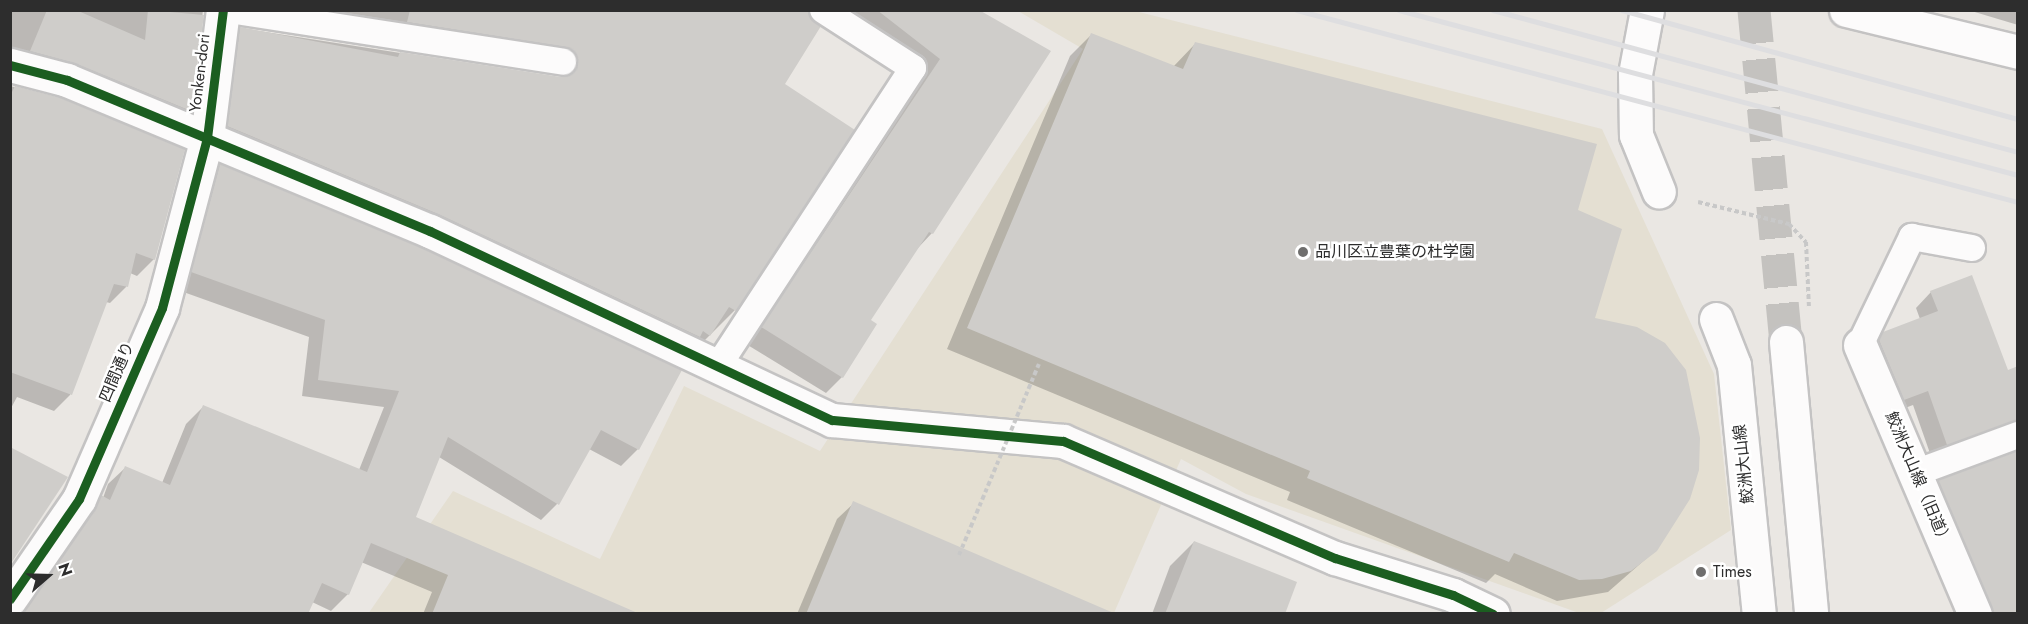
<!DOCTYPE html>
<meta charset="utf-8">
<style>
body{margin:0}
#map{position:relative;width:2028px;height:624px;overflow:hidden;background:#eae7e3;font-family:Jost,"Noto Sans JP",sans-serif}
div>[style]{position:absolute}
.education>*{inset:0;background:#e4dfd2}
.shadow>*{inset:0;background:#0003}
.building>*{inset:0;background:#cfcdca}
.secondary-tunnel>*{height:33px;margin-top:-16.5px;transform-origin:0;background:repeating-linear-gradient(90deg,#c4c2bf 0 33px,transparent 0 49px)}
.path>*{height:4px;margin-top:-2px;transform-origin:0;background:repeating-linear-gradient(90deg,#c8c8c8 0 4.5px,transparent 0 7.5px)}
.roads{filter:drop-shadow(2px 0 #c4c3c3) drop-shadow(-2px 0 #c4c3c3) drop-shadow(0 2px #c4c3c3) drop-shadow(0 -2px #c4c3c3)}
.lane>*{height:26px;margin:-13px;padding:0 13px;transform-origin:13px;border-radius:13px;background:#fcfbfb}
.street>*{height:33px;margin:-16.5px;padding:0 16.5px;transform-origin:16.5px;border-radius:16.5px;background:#fcfbfb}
.secondary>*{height:33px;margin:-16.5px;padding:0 16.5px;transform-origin:16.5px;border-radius:16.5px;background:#fcfbfb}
.rail>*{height:4.5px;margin:-2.25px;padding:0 2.25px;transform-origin:2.25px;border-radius:2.25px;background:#dedee0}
.path-bridge>*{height:4px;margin-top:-2px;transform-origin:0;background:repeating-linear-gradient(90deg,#c8c8c8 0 4.5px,transparent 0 7.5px)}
.cycleway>*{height:9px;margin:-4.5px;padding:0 4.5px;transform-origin:4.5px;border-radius:4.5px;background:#1b5e20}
.dots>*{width:16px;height:16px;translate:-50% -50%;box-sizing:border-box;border:3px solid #fff;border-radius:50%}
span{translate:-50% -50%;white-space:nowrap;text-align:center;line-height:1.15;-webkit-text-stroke:5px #fff;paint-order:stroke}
.street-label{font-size:16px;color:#2d2d2d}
.poi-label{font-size:16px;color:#2d2d2d}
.left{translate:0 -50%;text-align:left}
.frame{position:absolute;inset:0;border:12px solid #2d2d2d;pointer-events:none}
.north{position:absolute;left:18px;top:546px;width:60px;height:60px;-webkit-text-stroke:4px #fff;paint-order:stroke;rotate:70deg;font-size:16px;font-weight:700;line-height:24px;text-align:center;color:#2d2d2d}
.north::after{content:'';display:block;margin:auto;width:21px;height:27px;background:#2d2d2d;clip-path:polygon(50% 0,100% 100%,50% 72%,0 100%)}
</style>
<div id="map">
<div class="education">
<i style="clip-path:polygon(1018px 11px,1135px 11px,1602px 129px,1714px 374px,1731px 530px,1601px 613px,1579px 613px,1246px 494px,1181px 459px,1114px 613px,368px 614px,453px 491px,600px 559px,684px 386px,820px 451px,1083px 49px)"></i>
</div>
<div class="shadow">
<i style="clip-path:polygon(10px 10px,203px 10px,190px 111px,173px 127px,10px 66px)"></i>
<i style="clip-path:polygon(225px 10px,824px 10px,818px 17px,808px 12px,783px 85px,853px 130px,735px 310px,693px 352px,211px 143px,224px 45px,240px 28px,561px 78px,561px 73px)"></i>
<i style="clip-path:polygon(838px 10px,976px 10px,932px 233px,916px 250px,869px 320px,842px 377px,826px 393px,746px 344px,924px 77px)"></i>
<i style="clip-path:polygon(1968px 10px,2018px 10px,2018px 25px)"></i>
<i style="clip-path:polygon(1091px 35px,1173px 67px,1195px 44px,1576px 211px,1593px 320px,1689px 498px,1656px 550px,1608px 592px,1557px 601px,1495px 574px,1486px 583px,1287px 500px,1290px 492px,947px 349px,1070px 56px)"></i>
<i style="clip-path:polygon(10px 86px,61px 99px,154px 259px,137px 276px,130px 273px,126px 287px,110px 303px,106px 302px,70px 395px,54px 411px,17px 397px,10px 410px)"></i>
<i style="clip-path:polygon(220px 166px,638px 449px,621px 466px,589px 449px,557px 504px,541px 520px,439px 457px,414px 518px,636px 614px,423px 614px,432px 592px,361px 562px,348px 594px,331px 611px,312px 602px,306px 614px,19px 614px,85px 514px,103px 498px,108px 484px,125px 468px,162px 483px,186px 424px,203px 407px,359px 470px,384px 407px,302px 396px,309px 337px,175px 289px,203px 182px)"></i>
<i style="clip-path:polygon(1931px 292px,2007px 371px,2018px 367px,2018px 450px,2017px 445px,1932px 459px,1913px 405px,1889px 414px,1868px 350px,1884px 334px,1920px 319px,1916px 308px)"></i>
<i style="clip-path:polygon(1939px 482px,2018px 614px,1973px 614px,1924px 497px)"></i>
<i style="clip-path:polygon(854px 503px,1045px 614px,797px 614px,837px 519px)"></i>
<i style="clip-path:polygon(1194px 542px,1283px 614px,1152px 614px,1170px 566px)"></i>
</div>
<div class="building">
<i style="clip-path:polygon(47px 10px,76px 10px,145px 40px,148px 10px,204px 15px,191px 111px,74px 63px,30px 51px)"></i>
<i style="clip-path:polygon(410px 10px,808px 10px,821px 26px,785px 84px,855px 130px,736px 311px,729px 307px,710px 336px,703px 331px,700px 337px,438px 214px,227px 126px,240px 27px,398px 57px,400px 52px,561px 77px,569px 76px,578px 65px,577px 56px,566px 47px,407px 22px)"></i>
<i style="clip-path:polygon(877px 10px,979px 10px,1051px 51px,933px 234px,929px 232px,871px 320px,877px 324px,843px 378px,761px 327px,940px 59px)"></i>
<i style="clip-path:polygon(1091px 33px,1183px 69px,1195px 42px,1597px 144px,1578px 210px,1622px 229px,1595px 318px,1637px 327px,1665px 343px,1686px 370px,1700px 438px,1699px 470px,1690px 499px,1657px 551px,1631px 571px,1602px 579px,1579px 580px,1514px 553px,1509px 562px,1307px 478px,1310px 471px,967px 328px)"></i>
<i style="clip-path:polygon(15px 86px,61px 98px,185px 149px,155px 260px,136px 253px,128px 287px,114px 284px,72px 395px,10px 372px,10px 96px)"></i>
<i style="clip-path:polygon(220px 164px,422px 248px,682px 370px,639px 450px,601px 430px,559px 505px,448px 437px,416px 517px,640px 614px,432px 614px,448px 575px,371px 543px,349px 595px,322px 583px,308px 614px,21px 614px,101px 495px,110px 500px,125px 466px,170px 485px,203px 405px,367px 472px,399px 391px,318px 380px,325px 320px,191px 272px)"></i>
<i style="clip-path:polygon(1972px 275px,2008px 370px,2018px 366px,2018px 420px,1947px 445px,1928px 391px,1904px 400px,1879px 340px,1883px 332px,1938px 311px,1930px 291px)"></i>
<i style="clip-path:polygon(10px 447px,68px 477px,10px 565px)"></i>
<i style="clip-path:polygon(2018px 451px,2018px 614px,1993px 614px,1938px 480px)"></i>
<i style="clip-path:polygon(853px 501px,1116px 614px,806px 614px)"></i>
<i style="clip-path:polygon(1194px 541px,1297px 582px,1285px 614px,1165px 614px)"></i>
</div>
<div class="secondary-tunnel">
<i style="left:1754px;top:10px;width:334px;rotate:84.5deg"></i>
</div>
<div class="path">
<i style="left:1698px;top:202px;width:94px;rotate:13.6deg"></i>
<i style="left:1789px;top:224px;width:25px;rotate:47deg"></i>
<i style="left:1806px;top:242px;width:66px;rotate:87.4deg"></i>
</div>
<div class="roads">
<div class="lane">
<i style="left:229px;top:10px;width:338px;rotate:8.8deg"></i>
<i style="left:1860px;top:345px;width:120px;rotate:-64.3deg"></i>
<i style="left:1912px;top:237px;width:61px;rotate:10.4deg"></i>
<i style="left:718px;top:366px;width:356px;rotate:-56.8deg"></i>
<i style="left:913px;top:68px;width:107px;rotate:-147.2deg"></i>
<i style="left:1915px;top:473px;width:110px;rotate:-20.3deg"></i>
</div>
<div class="street">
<i style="left:1846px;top:10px;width:177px;rotate:13.7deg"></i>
<i style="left:10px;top:65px;width:59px;rotate:14.7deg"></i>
<i style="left:67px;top:80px;width:393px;rotate:22.6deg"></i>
<i style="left:430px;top:231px;width:444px;rotate:25.2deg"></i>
<i style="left:832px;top:420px;width:232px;rotate:5.2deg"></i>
<i style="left:1063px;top:441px;width:296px;rotate:23.3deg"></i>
<i style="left:1335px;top:558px;width:124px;rotate:17.4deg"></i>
<i style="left:1453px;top:595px;width:44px;rotate:25.4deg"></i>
</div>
<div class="secondary">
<i style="left:1647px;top:10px;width:65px;rotate:100.6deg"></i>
<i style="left:1635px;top:74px;width:61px;rotate:89.1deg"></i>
<i style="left:1636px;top:135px;width:61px;rotate:68deg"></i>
<i style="left:1716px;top:319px;width:49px;rotate:68.6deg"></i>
<i style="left:1734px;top:365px;width:250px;rotate:84.3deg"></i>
<i style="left:1786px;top:342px;width:273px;rotate:84.7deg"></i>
<i style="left:1860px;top:345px;width:293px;rotate:66.9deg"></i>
<i style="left:10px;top:599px;width:121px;rotate:-55.4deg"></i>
<i style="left:79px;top:499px;width:208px;rotate:-66.5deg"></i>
<i style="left:162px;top:308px;width:176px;rotate:-75.2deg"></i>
<i style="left:207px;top:138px;width:129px;rotate:-82.9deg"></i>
</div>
</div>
<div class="rail">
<i style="left:1297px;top:10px;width:746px;rotate:14.91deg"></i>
<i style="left:1399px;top:10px;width:641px;rotate:14.93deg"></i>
<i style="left:1493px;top:10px;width:544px;rotate:15.14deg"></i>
<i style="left:1622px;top:10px;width:411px;rotate:15.4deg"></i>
</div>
<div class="path-bridge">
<i style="left:959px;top:555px;width:210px;rotate:-67.3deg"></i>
</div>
<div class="cycleway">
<i style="left:10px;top:65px;width:59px;rotate:14.7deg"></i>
<i style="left:67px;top:80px;width:393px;rotate:22.6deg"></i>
<i style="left:430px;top:231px;width:444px;rotate:25.2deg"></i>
<i style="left:832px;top:420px;width:232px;rotate:5.2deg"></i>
<i style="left:1063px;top:441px;width:296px;rotate:23.3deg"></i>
<i style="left:1335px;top:558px;width:124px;rotate:17.4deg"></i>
<i style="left:1453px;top:595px;width:44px;rotate:25.4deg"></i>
<i style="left:10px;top:599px;width:121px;rotate:-55.4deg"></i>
<i style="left:79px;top:499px;width:208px;rotate:-66.5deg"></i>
<i style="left:162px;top:308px;width:176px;rotate:-75.2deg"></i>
<i style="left:207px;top:138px;width:129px;rotate:-82.9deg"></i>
</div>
<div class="dots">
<i style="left:1303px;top:252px;background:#6f6e6d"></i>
<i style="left:1701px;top:572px;background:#6f6e6d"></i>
</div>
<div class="street-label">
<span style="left:200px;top:73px;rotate:-83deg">Yonken-dori</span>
<span style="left:117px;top:372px;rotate:-67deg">四間通り</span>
<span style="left:1744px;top:464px;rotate:-96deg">鮫洲大山線</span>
<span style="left:1918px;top:479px;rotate:67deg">鮫洲大山線（旧道）</span>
</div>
<div class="poi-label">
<span class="left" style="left:1315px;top:252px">品川区立豊葉の杜学園</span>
<span class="left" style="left:1713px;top:572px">Times</span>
</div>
<div class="frame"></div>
<div class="north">N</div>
</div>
